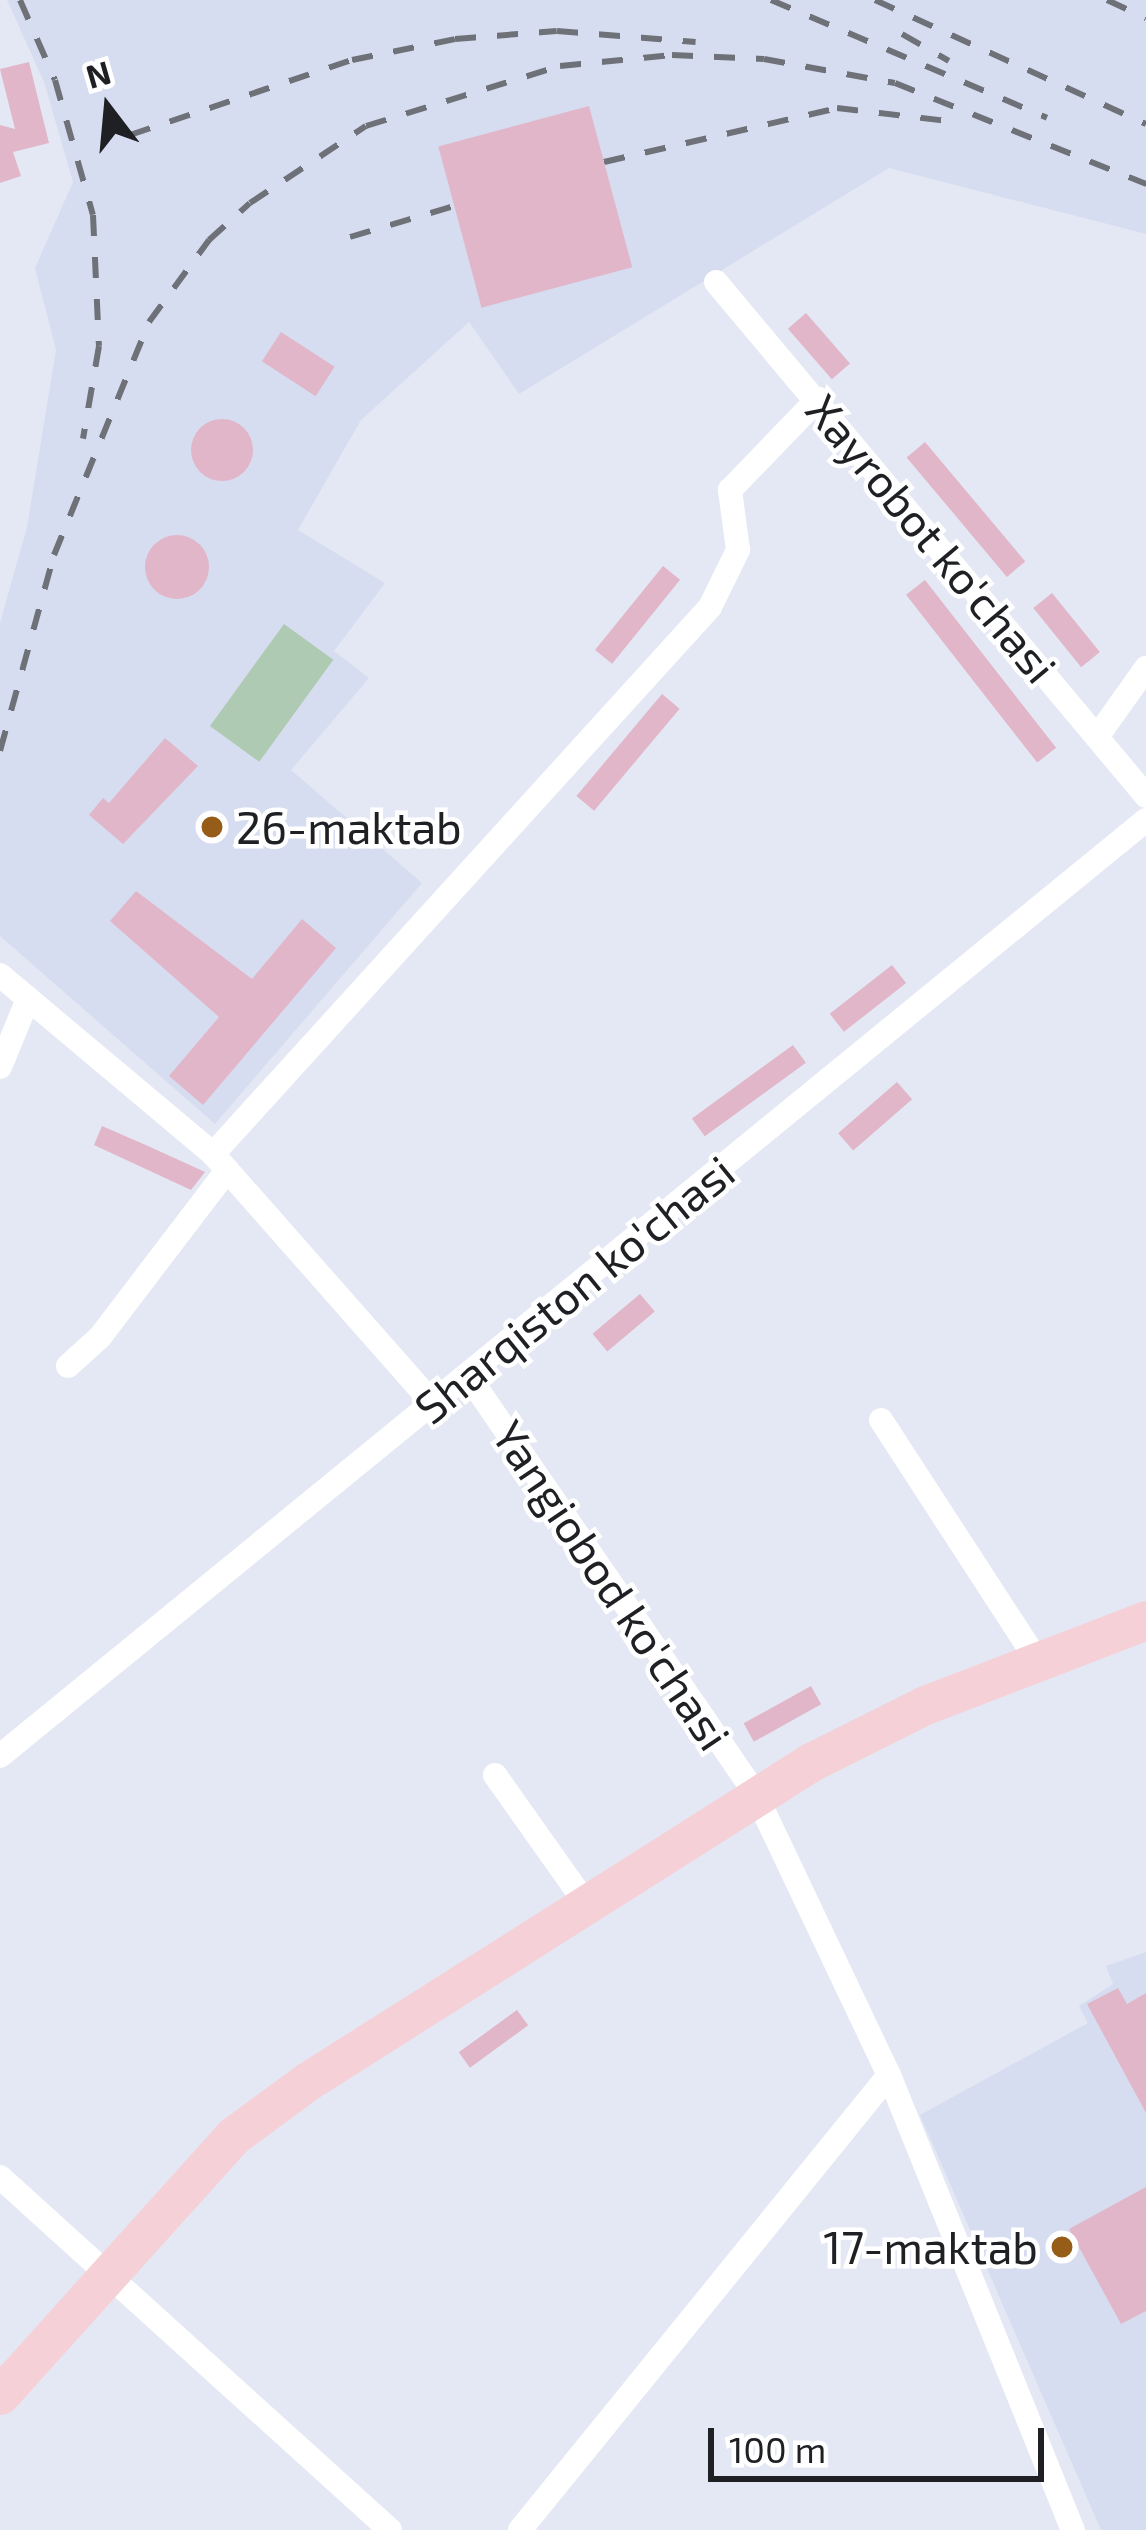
<!DOCTYPE html>
<style>
body{margin:0}
#map{position:relative;width:1146px;height:2530px;overflow:hidden;background:#e4e8f4;font-family:"Exo 2",sans-serif}
div>[style]{position:absolute}
.built>*{inset:0;background:#d7ddf0}
.green>*{inset:0;background:#afcab3;transform-origin:0 0}
.building>*{inset:0;background:#e1b6c8;transform-origin:0 0}
.round{border-radius:50%}
.minor>*{height:24px;margin:-12px;padding:0 12px;transform-origin:12px;border-radius:12px;background:#fff}
.primary>*{height:39px;margin:-19.5px;padding:0 19.5px;transform-origin:19.5px;border-radius:19.5px;background:#f5d1d7}
.rail>*{height:6px;margin-top:-3px;transform-origin:0;background:repeating-linear-gradient(90deg,#6e7178 0 21px,transparent 0 42px)}
.dots>*{width:33px;height:33px;translate:-50% -50%;box-sizing:border-box;border:6px solid #fff;border-radius:50%}
span{translate:-50% -50%;white-space:nowrap;text-align:center;line-height:1.15;-webkit-text-stroke:9px #fff;paint-order:stroke}
.street-label{font-size:45px;color:#1e2024}
.poi-label{font-size:45px;color:#1e2024}
.left{translate:0 -50%;text-align:left}
.right{translate:-100% -50%;text-align:right}
.north{position:absolute;left:48px;top:48px;width:120px;height:120px;-webkit-text-stroke:9px #fff;paint-order:stroke;rotate:344deg;font-size:33px;font-weight:700;line-height:48px;text-align:center;color:#1e2024}
.north::after{content:'';display:block;margin:auto;width:42px;height:54px;background:#1e2024;clip-path:polygon(50% 0,100% 100%,50% 72%,0 100%)}
.scale{position:absolute;left:708px;top:2428px;width:336px;height:54px;box-sizing:border-box;border:6px solid #1e2024;border-top:0;padding-left:15px;font-size:36px;line-height:42px;white-space:nowrap;color:#1e2024;-webkit-text-stroke:9px #fff;paint-order:stroke}
</style>
<div id="map">
<div class="built">
<i style="clip-path:polygon(7px 0,1146px 0,1146px 234px,889px 168px,519px 394px,469px 322px,361px 420px,298px 530px,385px 583px,334px 651px,369px 678px,291px 770px,422px 883px,215px 1124px,0 936px,0 623px,27px 527px,56px 350px,35px 268px,73px 182px,44px 82px)"></i>
<i style="clip-path:polygon(1146px 1952px,1146px 2530px,1101px 2530px,920px 2115px,1088px 2023px,1079px 2006px,1113px 1984px,1106px 1966px)"></i>
</div>
<div class="green">
<i style="left:284px;top:624px;width:61px;height:126px;rotate:36deg"></i>
</div>
<div class="building">
<i style="clip-path:polygon(29px 62px,49px 143px,13px 152px,21px 176px,0 183px,0 125px,15px 129px,0 69px)"></i>
<i style="left:589px;top:106px;width:167px;height:156px;rotate:75deg"></i>
<i style="left:806px;top:313px;width:67px;height:24px;rotate:49deg"></i>
<i style="left:281px;top:332px;width:64px;height:35px;rotate:33deg"></i>
<i class="round" style="left:191px;top:419px;width:62px;height:62px"></i>
<i style="left:925px;top:442px;width:156px;height:24px;rotate:50deg"></i>
<i class="round" style="left:145px;top:535px;width:64px;height:64px"></i>
<i style="left:663px;top:566px;width:22px;height:108px;rotate:39deg"></i>
<i style="left:925px;top:580px;width:213px;height:24px;rotate:52deg"></i>
<i style="left:1052px;top:593px;width:76px;height:24px;rotate:51deg"></i>
<i style="left:662px;top:694px;width:23px;height:133px;rotate:40deg"></i>
<i style="clip-path:polygon(165px 738px,198px 766px,123px 844px,89px 815px,103px 798px,109px 803px)"></i>
<i style="clip-path:polygon(136px 891px,252px 979px,302px 919px,336px 948px,203px 1105px,169px 1076px,219px 1017px,110px 921px)"></i>
<i style="left:892px;top:965px;width:23px;height:79px;rotate:52deg"></i>
<i style="left:793px;top:1045px;width:22px;height:125px;rotate:54deg"></i>
<i style="left:897px;top:1082px;width:23px;height:78px;rotate:49deg"></i>
<i style="clip-path:polygon(102px 1126px,148px 1146px,205px 1172px,191px 1190px,94px 1145px)"></i>
<i style="left:640px;top:1294px;width:23px;height:62px;rotate:50deg"></i>
<i style="left:811px;top:1686px;width:21px;height:77px;rotate:61deg"></i>
<i style="clip-path:polygon(1118px 1988px,1127px 2004px,1146px 1993px,1146px 2113px,1087px 2004px)"></i>
<i style="left:517px;top:2010px;width:19px;height:72px;rotate:54deg"></i>
<i style="clip-path:polygon(1146px 2187px,1146px 2311px,1121px 2324px,1069px 2229px)"></i>
</div>
<div class="minor">
<i style="left:716px;top:282px;width:670px;rotate:50.08deg"></i>
<i style="left:1097px;top:737px;width:85px;rotate:-54.6deg"></i>
<i style="left:0;top:975px;width:278px;rotate:40deg"></i>
<i style="left:213px;top:1154px;width:334px;rotate:48.6deg"></i>
<i style="left:0;top:1067px;width:74px;rotate:-67.6deg"></i>
<i style="left:213px;top:1154px;width:739px;rotate:-47.74deg"></i>
<i style="left:710px;top:607px;width:64px;rotate:-63.8deg"></i>
<i style="left:738px;top:550px;width:61px;rotate:-97.6deg"></i>
<i style="left:730px;top:490px;width:127px;rotate:-46deg"></i>
<i style="left:68px;top:1366px;width:43px;rotate:-42.2deg"></i>
<i style="left:100px;top:1337px;width:210px;rotate:-52.7deg"></i>
<i style="left:469px;top:1377px;width:505px;rotate:55.49deg"></i>
<i style="left:755px;top:1793px;width:312px;rotate:64.6deg"></i>
<i style="left:889px;top:2075px;width:586px;rotate:129.04deg"></i>
<i style="left:881px;top:1420px;width:286px;rotate:57deg"></i>
<i style="left:0;top:1756px;width:1480px;rotate:-39.24deg"></i>
<i style="left:495px;top:1775px;width:156px;rotate:54.7deg"></i>
<i style="left:889px;top:2075px;width:491px;rotate:68deg"></i>
<i style="left:0;top:2177px;width:526px;rotate:42.15deg"></i>
</div>
<div class="primary">
<i style="left:0;top:2395px;width:348px;rotate:-48deg"></i>
<i style="left:233px;top:2136px;width:93px;rotate:-36.3deg"></i>
<i style="left:308px;top:2081px;width:596px;rotate:-32.38deg"></i>
<i style="left:811px;top:1762px;width:127px;rotate:-26.6deg"></i>
<i style="left:925px;top:1705px;width:237px;rotate:-21deg"></i>
</div>
<div class="rail">
<i style="left:20px;top:0;width:87px;rotate:66.4deg"></i>
<i style="left:55px;top:80px;width:140px;rotate:74.3deg"></i>
<i style="left:93px;top:215px;width:131px;rotate:87.4deg"></i>
<i style="left:99px;top:346px;width:94px;rotate:99.8deg"></i>
<i style="left:771px;top:0;width:300px;rotate:23.1deg"></i>
<i style="left:875px;top:0;width:298px;rotate:24.6deg"></i>
<i style="left:1107px;top:0;width:43px;rotate:24.8deg"></i>
<i style="left:902px;top:34px;width:54px;rotate:29.9deg"></i>
<i style="left:130px;top:135px;width:234px;rotate:-18.7deg"></i>
<i style="left:352px;top:60px;width:105px;rotate:-11.5deg"></i>
<i style="left:455px;top:39px;width:102px;rotate:-4.5deg"></i>
<i style="left:557px;top:31px;width:139px;rotate:4.5deg"></i>
<i style="left:604px;top:162px;width:239px;rotate:-13deg"></i>
<i style="left:837px;top:108px;width:121px;rotate:6.7deg"></i>
<i style="left:350px;top:237px;width:109px;rotate:-16.6deg"></i>
<i style="left:0;top:751px;width:203px;rotate:-74.6deg"></i>
<i style="left:54px;top:555px;width:252px;rotate:-67.8deg"></i>
<i style="left:149px;top:322px;width:102px;rotate:-53.8deg"></i>
<i style="left:209px;top:240px;width:55px;rotate:-42.1deg"></i>
<i style="left:250px;top:203px;width:139px;rotate:-33.6deg"></i>
<i style="left:366px;top:126px;width:203px;rotate:-17.2deg"></i>
<i style="left:560px;top:66px;width:113px;rotate:-5.6deg"></i>
<i style="left:672px;top:55px;width:92px;rotate:2.5deg"></i>
<i style="left:764px;top:59px;width:133px;rotate:10.4deg"></i>
<i style="left:895px;top:83px;width:271px;rotate:21.9deg"></i>
</div>
<div class="dots">
<i style="left:212px;top:827px;background:#955d18"></i>
<i style="left:1062px;top:2247px;background:#955d18"></i>
</div>
<div class="street-label">
<span style="left:932px;top:538px;rotate:50deg">Xayrobot ko'chasi</span>
<span style="left:574px;top:1289px;rotate:-39deg">Sharqiston ko'chasi</span>
<span style="left:612px;top:1585px;rotate:56deg">Yangiobod ko'chasi</span>
</div>
<div class="poi-label">
<span class="left" style="left:236px;top:827px">26-maktab</span>
<span class="right" style="left:1038px;top:2247px">17-maktab</span>
</div>
<div class="north">N</div>
<div class="scale">100 m</div>
</div>
